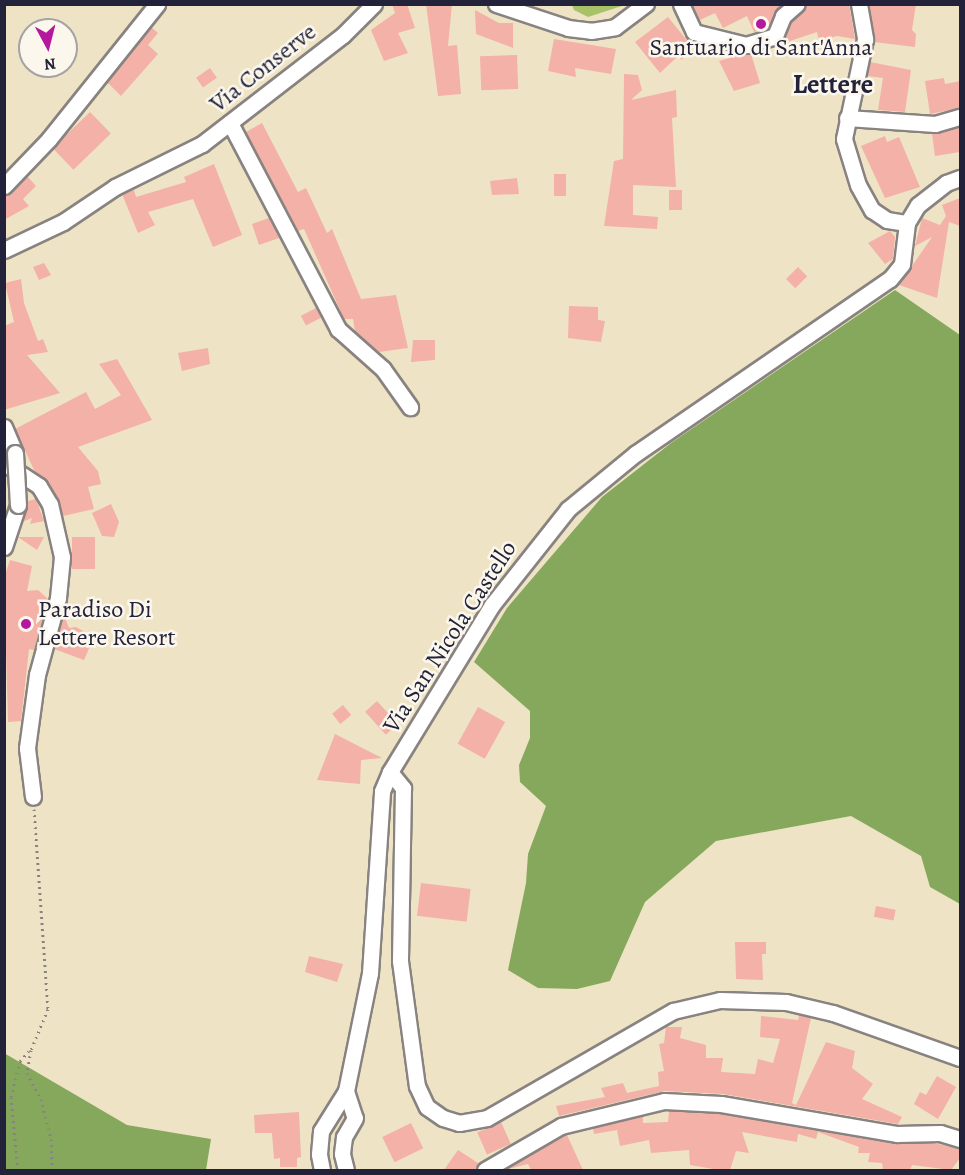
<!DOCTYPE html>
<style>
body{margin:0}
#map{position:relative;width:965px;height:1175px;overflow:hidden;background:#eee4c5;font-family:Alegreya,serif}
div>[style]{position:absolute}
.green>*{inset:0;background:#a8c268}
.forest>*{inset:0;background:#86a85c}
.building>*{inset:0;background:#f3b1a7;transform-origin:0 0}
.path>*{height:3px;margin-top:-1.5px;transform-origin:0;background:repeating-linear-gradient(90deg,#888380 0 1.5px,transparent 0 6px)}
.roads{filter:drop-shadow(2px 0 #888380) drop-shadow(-2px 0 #888380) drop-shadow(0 2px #888380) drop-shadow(0 -2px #888380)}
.minor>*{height:15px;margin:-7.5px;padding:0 7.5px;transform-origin:7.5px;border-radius:7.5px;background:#fff}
.bridges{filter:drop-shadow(2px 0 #888380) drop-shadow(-2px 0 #888380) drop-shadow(0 2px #888380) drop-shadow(0 -2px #888380)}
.minor-bridge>*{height:15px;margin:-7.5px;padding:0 7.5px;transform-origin:7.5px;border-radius:7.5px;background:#fff}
.dots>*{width:16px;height:16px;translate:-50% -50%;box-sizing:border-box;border:3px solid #fbf7ec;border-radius:50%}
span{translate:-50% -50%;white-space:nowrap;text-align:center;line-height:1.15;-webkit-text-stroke:5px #fbf7ec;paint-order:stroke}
.poi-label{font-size:24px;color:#22223b}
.left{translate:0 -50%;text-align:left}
.street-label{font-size:24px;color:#22223b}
.quarter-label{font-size:27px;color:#22223b;font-weight:700}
.frame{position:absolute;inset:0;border:6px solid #22223b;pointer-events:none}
.north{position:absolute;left:18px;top:18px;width:60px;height:60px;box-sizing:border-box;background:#fbf7ec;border:2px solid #a4a2a5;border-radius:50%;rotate:173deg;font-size:16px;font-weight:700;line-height:24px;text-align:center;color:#22223b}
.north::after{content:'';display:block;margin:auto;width:21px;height:27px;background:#b5179e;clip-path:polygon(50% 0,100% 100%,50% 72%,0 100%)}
</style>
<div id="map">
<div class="green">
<i style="clip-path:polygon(572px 5px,625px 5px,588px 17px,574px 10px)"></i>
</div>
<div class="forest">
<i style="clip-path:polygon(895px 290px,960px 335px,960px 904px,930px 887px,921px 856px,851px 816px,716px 841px,645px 902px,610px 981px,577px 989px,538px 988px,508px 970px,526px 883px,528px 854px,546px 806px,520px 782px,519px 765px,530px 738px,530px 711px,474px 662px,507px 608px,602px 497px,671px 443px)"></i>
<i style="clip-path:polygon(4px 1053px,127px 1125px,211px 1139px,206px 1170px,5px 1170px)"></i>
</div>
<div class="building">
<i style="clip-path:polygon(392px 4px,407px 4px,415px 28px,398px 33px,408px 53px,384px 61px,371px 30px,395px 13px)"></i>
<i style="clip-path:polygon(426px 4px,452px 4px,448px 46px,457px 45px,461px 94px,438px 96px)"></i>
<i style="clip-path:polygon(692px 4px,781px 4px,768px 28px,754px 32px,747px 16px,723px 28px,715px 13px,700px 20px)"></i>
<i style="clip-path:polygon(806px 4px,849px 4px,855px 39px,837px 36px,819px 41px,817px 32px,784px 43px,791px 22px)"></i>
<i style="clip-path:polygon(869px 4px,916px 4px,912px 30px,916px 34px,915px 47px,874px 42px)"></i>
<i style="clip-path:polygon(475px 10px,499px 23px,513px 23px,513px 48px,476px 34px)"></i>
<i style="clip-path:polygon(668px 17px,689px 43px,682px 60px,678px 56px,660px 73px,635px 42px)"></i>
<i style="clip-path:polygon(151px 27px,158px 33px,148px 45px,158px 54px,121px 96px,107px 82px)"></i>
<i style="clip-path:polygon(554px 39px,616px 49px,611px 74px,575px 68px,576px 77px,548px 71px)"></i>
<i style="clip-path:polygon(742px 54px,751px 54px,760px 83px,734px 91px,719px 61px)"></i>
<i style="left:517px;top:55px;width:34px;height:37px;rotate:88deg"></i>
<i style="clip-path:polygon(870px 62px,911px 70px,905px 112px,878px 110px,883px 78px,867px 76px)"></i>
<i style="left:210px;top:68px;width:12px;height:17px;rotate:55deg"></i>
<i style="clip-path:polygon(624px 74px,638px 75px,642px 90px,631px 100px,676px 90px,677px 117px,672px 118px,676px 187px,633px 185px,633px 215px,658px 217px,657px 229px,604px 226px,614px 161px,623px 159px)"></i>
<i style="clip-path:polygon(944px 78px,945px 84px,960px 81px,960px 108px,930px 114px,925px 81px)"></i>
<i style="left:90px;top:112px;width:30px;height:52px;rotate:46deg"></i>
<i style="clip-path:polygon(262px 123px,298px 192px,306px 188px,327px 233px,332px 229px,361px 299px,396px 295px,408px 348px,379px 352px,355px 331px,353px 319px,344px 319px,304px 229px,298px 231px,246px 132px)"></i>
<i style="clip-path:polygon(960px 127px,960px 152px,935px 156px,932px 134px)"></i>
<i style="clip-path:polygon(885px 136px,887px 142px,899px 137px,920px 187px,885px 198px,861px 146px)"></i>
<i style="clip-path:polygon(214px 164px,242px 235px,213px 247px,193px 199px,148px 212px,155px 225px,138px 233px,122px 194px,134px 190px,136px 197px,186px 182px,184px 177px)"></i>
<i style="left:554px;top:174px;width:12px;height:22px"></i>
<i style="clip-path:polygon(27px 176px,36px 186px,23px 199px,29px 206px,4px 220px,4px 195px)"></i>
<i style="clip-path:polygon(517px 178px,519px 194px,492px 195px,490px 181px)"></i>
<i style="left:669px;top:190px;width:13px;height:20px"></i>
<i style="clip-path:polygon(960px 198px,960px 226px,949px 222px,937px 298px,899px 285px,932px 237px,915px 246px,922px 218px,940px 225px,946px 216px,942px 205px)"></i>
<i style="clip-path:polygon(269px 218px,279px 238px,259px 245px,252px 224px)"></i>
<i style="clip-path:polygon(890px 231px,895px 237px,893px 259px,885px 264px,868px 243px)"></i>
<i style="clip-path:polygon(44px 263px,51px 275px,39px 280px,33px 267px)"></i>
<i style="left:798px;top:267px;width:13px;height:17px;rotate:45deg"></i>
<i style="clip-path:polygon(21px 279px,24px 303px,38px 341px,43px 339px,48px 352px,27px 355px,60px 393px,4px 410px,4px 326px,14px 322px,5px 283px)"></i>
<i style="clip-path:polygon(569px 306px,598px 307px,598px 320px,605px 321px,601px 342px,568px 338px)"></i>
<i style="left:316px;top:308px;width:11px;height:17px;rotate:63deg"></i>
<i style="clip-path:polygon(413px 340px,435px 340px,435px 360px,411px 362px)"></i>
<i style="clip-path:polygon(208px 348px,210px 364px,182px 371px,178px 353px)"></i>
<i style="clip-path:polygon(117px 359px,152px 420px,78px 447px,98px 471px,101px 484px,88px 487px,94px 509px,63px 516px,58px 499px,47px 481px,35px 472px,15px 429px,86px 392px,95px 409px,121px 395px,99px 364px)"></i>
<i style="clip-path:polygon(36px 499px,44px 521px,30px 524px,32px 518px,22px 522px,28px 501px)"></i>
<i style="clip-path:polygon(111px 504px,119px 522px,114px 537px,102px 536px,92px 513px)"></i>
<i style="clip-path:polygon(18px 537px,44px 537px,37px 550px)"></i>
<i style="left:72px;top:537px;width:23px;height:32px"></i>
<i style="clip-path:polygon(10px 560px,32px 566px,27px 591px,38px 590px,48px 599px,34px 650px,29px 649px,21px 721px,8px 722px,4px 578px)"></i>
<i style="clip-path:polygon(64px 615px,69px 628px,76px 627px,94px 637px,84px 660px,54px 649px)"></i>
<i style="left:377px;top:701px;width:31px;height:16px;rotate:48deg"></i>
<i style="left:343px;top:705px;width:13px;height:14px;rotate:51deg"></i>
<i style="left:478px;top:707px;width:31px;height:42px;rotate:29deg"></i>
<i style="clip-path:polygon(335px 734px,382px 758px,361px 760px,360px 784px,317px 780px)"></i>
<i style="left:421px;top:883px;width:50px;height:33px;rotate:7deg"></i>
<i style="left:876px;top:906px;width:20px;height:11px;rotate:11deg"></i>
<i style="clip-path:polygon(735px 942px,766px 942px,766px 954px,762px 954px,763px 980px,736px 979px)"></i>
<i style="clip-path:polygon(309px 956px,343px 964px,337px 982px,305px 972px)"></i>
<i style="clip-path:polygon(799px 1015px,811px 1018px,792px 1103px,796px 1105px,826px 1042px,855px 1051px,852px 1068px,873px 1084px,862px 1099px,902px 1117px,898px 1124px,723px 1094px,665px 1091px,559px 1116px,556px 1106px,605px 1097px,601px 1088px,623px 1083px,627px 1093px,659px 1086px,658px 1072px,664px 1071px,659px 1044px,664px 1043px,666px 1027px,682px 1027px,680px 1038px,706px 1045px,706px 1058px,723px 1058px,721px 1072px,755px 1074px,758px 1059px,773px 1063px,780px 1039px,760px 1037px,761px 1016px,798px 1020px)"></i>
<i style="clip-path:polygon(937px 1076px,956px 1087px,938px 1119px,914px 1104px,920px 1092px,926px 1095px)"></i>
<i style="clip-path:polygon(669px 1111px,720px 1114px,895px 1144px,934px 1143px,960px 1149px,960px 1158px,951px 1170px,912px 1165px,910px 1170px,883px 1170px,882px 1163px,868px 1162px,870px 1153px,858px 1153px,859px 1147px,818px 1132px,816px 1139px,798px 1134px,797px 1142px,742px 1132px,749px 1153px,736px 1151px,730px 1170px,719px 1170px,690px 1165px,689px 1150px,651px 1153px,649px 1140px,620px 1146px,617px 1130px,594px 1134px,593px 1128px,643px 1116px,643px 1123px,668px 1122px)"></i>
<i style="clip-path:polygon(299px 1112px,301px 1157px,297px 1158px,297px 1167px,280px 1167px,280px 1158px,274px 1159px,272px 1133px,255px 1133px,254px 1115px)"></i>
<i style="left:501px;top:1122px;width:24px;height:26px;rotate:66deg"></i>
<i style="left:411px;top:1123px;width:28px;height:32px;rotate:64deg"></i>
<i style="clip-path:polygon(567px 1135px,583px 1170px,531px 1170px,528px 1164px,504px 1170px)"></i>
<i style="clip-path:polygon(458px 1150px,478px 1163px,475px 1170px,444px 1170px)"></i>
</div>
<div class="path">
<i style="left:34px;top:809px;width:200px;rotate:86deg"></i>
<i style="left:48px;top:1009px;width:44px;rotate:112.5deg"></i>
<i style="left:31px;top:1050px;width:23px;rotate:100deg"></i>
<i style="left:27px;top:1073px;width:30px;rotate:62deg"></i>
<i style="left:41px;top:1099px;width:41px;rotate:76deg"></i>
<i style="left:51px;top:1139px;width:31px;rotate:88deg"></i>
<i style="left:18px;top:1170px;width:73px;rotate:-95.5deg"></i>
<i style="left:11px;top:1097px;width:37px;rotate:-76deg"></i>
<i style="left:20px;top:1061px;width:13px;rotate:-48deg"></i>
</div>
<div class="roads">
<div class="minor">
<i style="left:496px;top:4px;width:76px;rotate:18.4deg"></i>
<i style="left:568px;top:28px;width:23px;rotate:7deg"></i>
<i style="left:591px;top:31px;width:24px;rotate:-9deg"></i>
<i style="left:615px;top:27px;width:39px;rotate:-37deg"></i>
<i style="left:681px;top:4px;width:31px;rotate:65deg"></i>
<i style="left:694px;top:32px;width:54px;rotate:14deg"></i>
<i style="left:746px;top:45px;width:30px;rotate:-17deg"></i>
<i style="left:775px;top:36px;width:22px;rotate:-68deg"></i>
<i style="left:783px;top:16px;width:18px;rotate:-41deg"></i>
<i style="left:859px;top:4px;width:36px;rotate:80deg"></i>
<i style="left:865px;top:39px;width:102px;rotate:101.9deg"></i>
<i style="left:844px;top:139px;width:48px;rotate:73.1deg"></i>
<i style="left:858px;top:185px;width:29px;rotate:61deg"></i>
<i style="left:872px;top:210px;width:18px;rotate:34deg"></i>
<i style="left:887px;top:220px;width:20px;rotate:9deg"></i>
<i style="left:847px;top:118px;width:88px;rotate:3.9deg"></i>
<i style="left:935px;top:124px;width:26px;rotate:-16deg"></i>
<i style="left:230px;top:123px;width:233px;rotate:62.3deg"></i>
<i style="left:338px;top:329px;width:60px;rotate:41.6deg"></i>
<i style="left:383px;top:369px;width:47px;rotate:54.6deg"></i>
<i style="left:4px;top:186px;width:65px;rotate:-46.2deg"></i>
<i style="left:49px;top:139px;width:173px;rotate:-51.3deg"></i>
<i style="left:4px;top:250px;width:65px;rotate:-25.4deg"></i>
<i style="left:63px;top:222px;width:63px;rotate:-33.9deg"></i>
<i style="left:115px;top:187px;width:97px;rotate:-26.3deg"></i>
<i style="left:202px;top:144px;width:178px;rotate:-37.7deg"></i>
<i style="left:343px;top:35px;width:44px;rotate:-45deg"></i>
<i style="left:4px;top:427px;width:28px;rotate:67deg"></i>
<i style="left:4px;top:463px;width:42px;rotate:33.3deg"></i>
<i style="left:39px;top:486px;width:21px;rotate:59deg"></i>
<i style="left:50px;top:504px;width:54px;rotate:77.2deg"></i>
<i style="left:62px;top:557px;width:41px;rotate:95.6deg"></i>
<i style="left:58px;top:598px;width:80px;rotate:105.3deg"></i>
<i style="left:37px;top:675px;width:74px;rotate:97.8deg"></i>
<i style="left:27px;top:748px;width:49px;rotate:83deg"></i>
<i style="left:4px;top:547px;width:44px;rotate:-71.6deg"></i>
<i style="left:390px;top:772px;width:21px;rotate:51deg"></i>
<i style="left:403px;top:788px;width:173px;rotate:91deg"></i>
<i style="left:400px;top:961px;width:126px;rotate:82.3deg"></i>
<i style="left:417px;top:1086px;width:23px;rotate:65deg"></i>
<i style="left:427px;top:1107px;width:19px;rotate:35deg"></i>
<i style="left:443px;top:1118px;width:17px;rotate:17deg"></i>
<i style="left:459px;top:1123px;width:28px;rotate:-10deg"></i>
<i style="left:487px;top:1118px;width:215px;rotate:-29.9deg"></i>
<i style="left:673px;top:1011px;width:48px;rotate:-13.2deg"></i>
<i style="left:720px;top:1000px;width:66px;rotate:1.7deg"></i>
<i style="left:786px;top:1002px;width:48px;rotate:13.2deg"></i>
<i style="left:833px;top:1013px;width:135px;rotate:19.5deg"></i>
<i style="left:346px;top:1091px;width:28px;rotate:72deg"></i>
<i style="left:355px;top:1118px;width:22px;rotate:120deg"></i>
<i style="left:344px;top:1137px;width:17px;rotate:97deg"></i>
<i style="left:342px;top:1154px;width:16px;rotate:76deg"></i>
<i style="left:322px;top:1170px;width:16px;rotate:-101deg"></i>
<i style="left:319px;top:1154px;width:23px;rotate:-85deg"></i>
<i style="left:321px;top:1131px;width:47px;rotate:-58deg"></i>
<i style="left:346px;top:1091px;width:120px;rotate:-78.5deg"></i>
<i style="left:370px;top:973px;width:182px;rotate:-86.2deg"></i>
<i style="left:382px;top:791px;width:21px;rotate:-67deg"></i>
<i style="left:390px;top:772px;width:196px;rotate:-58.6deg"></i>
<i style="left:492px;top:605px;width:122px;rotate:-51.6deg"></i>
<i style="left:568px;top:509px;width:87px;rotate:-39.4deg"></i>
<i style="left:635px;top:454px;width:309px;rotate:-34.5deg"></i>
<i style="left:890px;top:279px;width:19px;rotate:-51deg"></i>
<i style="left:902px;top:264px;width:41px;rotate:-83deg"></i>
<i style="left:907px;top:223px;width:21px;rotate:-59deg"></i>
<i style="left:918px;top:205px;width:36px;rotate:-38deg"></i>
<i style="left:946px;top:183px;width:15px;rotate:-20deg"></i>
<i style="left:485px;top:1170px;width:88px;rotate:-30.1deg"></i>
<i style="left:561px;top:1126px;width:106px;rotate:-13.6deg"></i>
<i style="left:664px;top:1101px;width:57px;rotate:3deg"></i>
<i style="left:721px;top:1104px;width:179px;rotate:9.7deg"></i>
<i style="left:897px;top:1134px;width:43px;rotate:-1.3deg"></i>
<i style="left:940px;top:1133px;width:21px;rotate:17deg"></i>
</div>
</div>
<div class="bridges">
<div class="minor-bridge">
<i style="left:15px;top:453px;width:52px;rotate:86.7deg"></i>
</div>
</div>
<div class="dots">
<i style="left:761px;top:24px;background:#b5179e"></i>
<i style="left:26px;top:624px;background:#b5179e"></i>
</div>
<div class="poi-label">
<span style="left:761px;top:48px">Santuario di Sant'Anna</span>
<span class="left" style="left:38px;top:624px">Paradiso Di<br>Lettere Resort</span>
</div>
<div class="street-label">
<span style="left:263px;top:68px;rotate:-38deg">Via Conserve</span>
<span style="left:450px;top:637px;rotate:-57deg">Via San Nicola Castello</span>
</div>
<div class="quarter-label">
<span style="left:833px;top:85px">Lettere</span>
</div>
<div class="frame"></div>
<div class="north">N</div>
</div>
